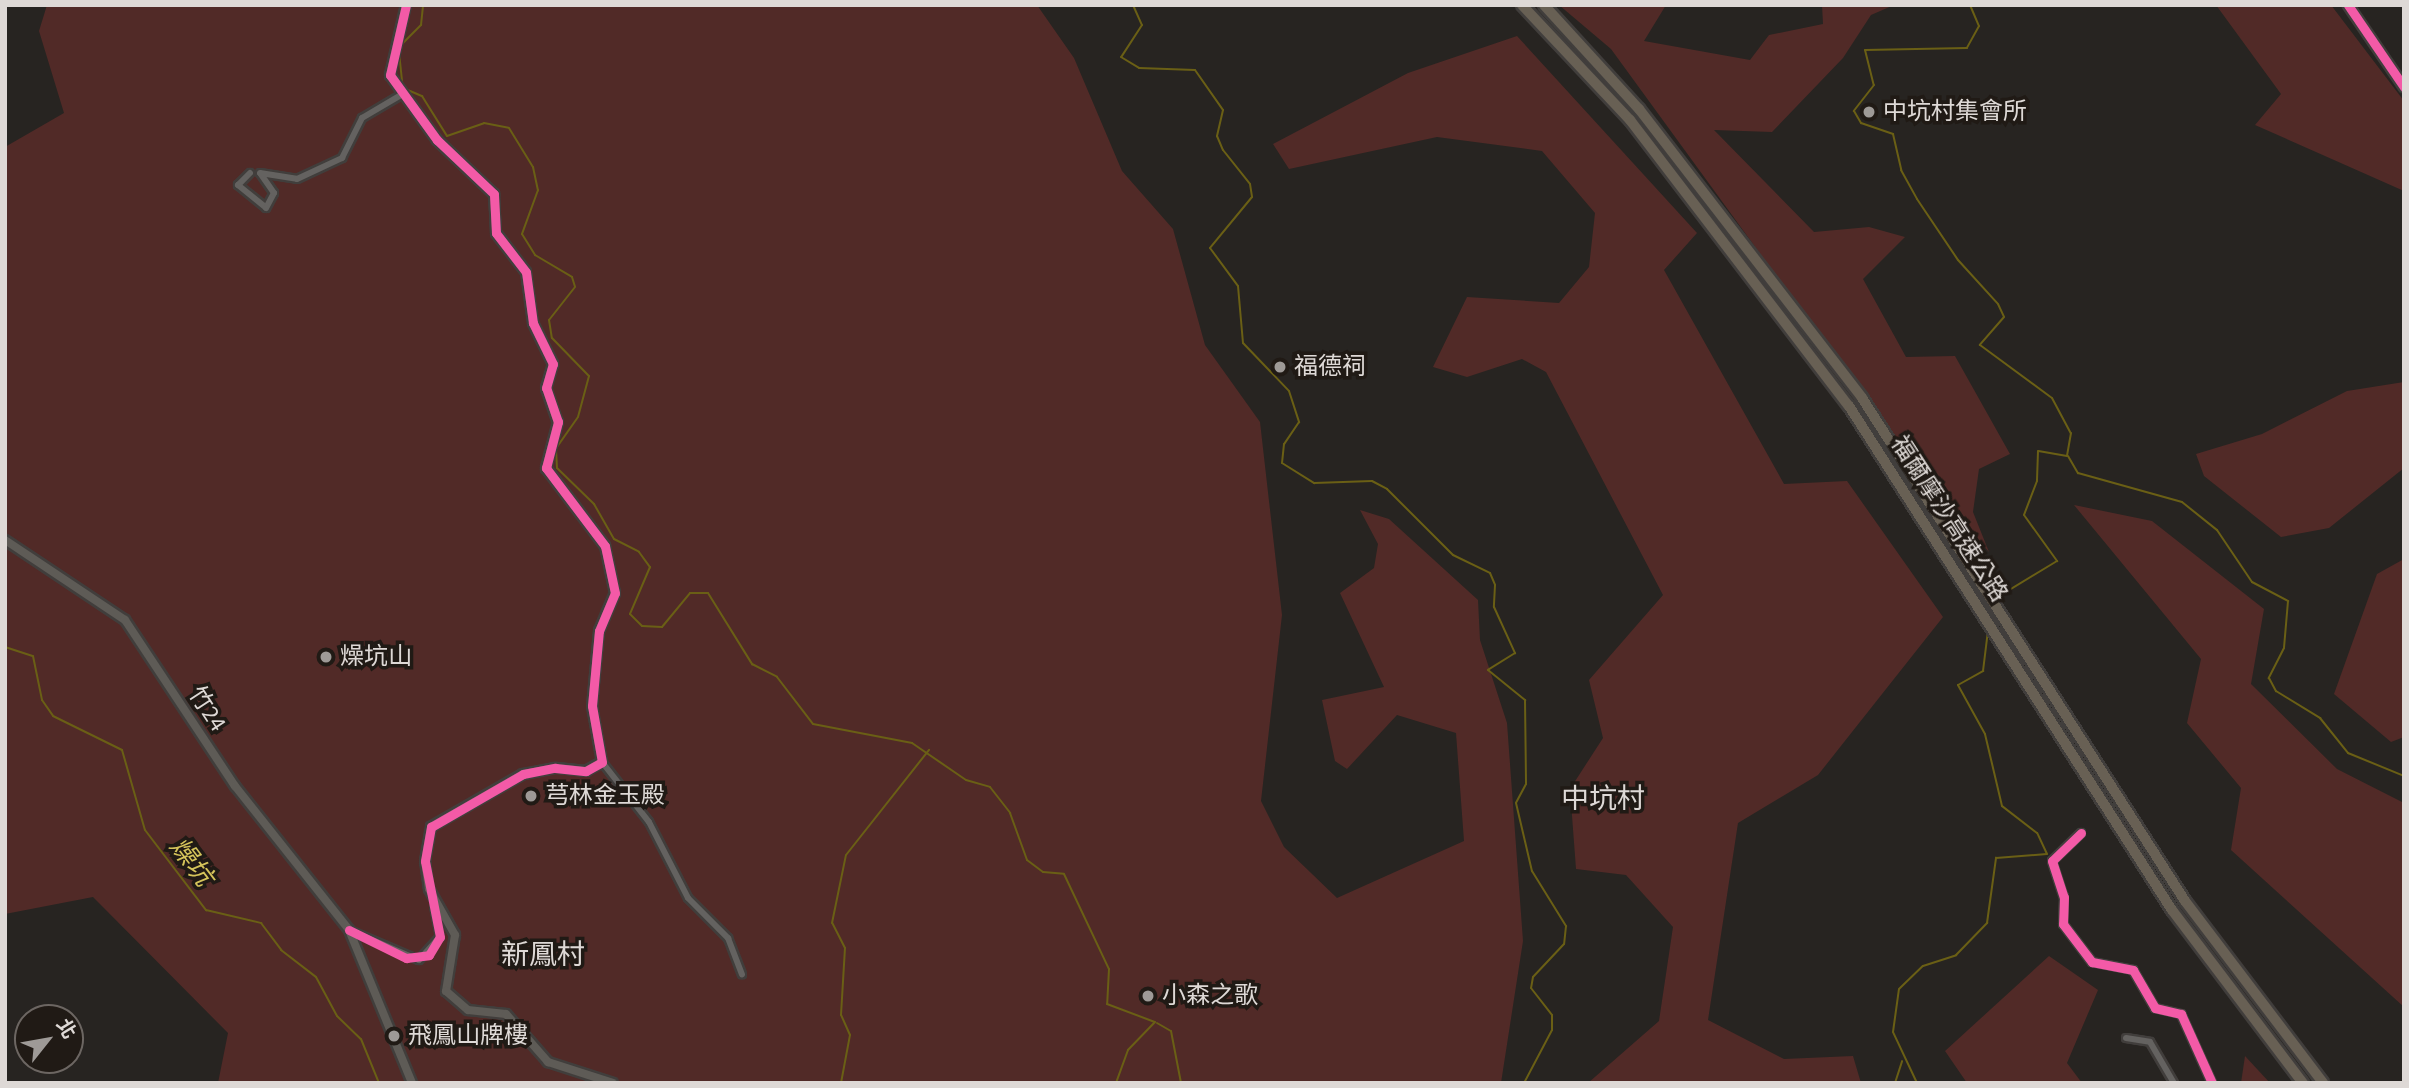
<!DOCTYPE html>
<meta charset="utf-8">
<style>
body{margin:0}
#map{position:relative;width:2409px;height:1088px;overflow:hidden;background:#272421;font-family:"Source Sans 3","Noto Sans TC",sans-serif}
div>[style]{position:absolute}
.green>*{inset:0;background:#512a27}
.stream>*{height:2px;margin:-1px;padding:0 1px;transform-origin:1px;border-radius:1px;background:#6a5f15}
.roads{filter:drop-shadow(2px 0 #413e3c) drop-shadow(-2px 0 #413e3c) drop-shadow(0 2px #413e3c) drop-shadow(0 -2px #413e3c)}
.street>*{height:6px;margin:-3px;padding:0 3px;transform-origin:3px;border-radius:3px;background:#646260}
.secondary>*{height:8px;margin:-4px;padding:0 4px;transform-origin:4px;border-radius:4px;background:#5e5b56}
.highway>*{height:10px;margin:-5px;padding:0 5px;transform-origin:5px;border-radius:5px;background:#686054}
.cycleway>*{height:9px;margin:-4.5px;padding:0 4.5px;transform-origin:4.5px;border-radius:4.5px;background:#f35aa7}
.dots>*{width:19px;height:19px;translate:-50% -50%;box-sizing:border-box;border:4px solid #201a15;border-radius:50%}
span{translate:-50% -50%;white-space:nowrap;text-align:center;line-height:1.15;-webkit-text-stroke:7px #201a15;paint-order:stroke}
.poi-label{font-size:24px;color:#ded9d6}
.left{translate:0 -50%;text-align:left}
.street-label{font-size:24px;color:#ded9d6}
.water-label{font-size:26px;color:#d5c45b;font-style:italic}
.quarter-label{font-size:28px;color:#ded9d6}
.frame{position:absolute;inset:0;border:7px solid #ded9d6;pointer-events:none}
.north{position:absolute;left:14px;top:1004px;width:70px;height:70px;box-sizing:border-box;background:#201a15;border:2px solid #6c6662;border-radius:50%;rotate:59deg;font-size:19px;font-weight:700;line-height:28px;text-align:center;color:#ded9d6}
.north::after{content:'';display:block;margin:auto;width:24px;height:32px;background:#9e9a97;clip-path:polygon(50% 0,100% 100%,50% 72%,0 100%)}
</style>
<div id="map">
<div class="green">
<i style="clip-path:polygon(47px 5px,1037px 5px,1074px 58px,1122px 171px,1173px 229px,1205px 345px,1260px 422px,1282px 615px,1261px 801px,1284px 847px,1337px 898px,1464px 841px,1456px 733px,1397px 715px,1347px 769px,1335px 761px,1322px 700px,1384px 687px,1340px 593px,1374px 568px,1378px 544px,1360px 510px,1389px 519px,1478px 600px,1480px 640px,1507px 723px,1523px 941px,1501px 1083px,218px 1083px,228px 1033px,93px 897px,5px 914px,5px 147px,64px 113px,39px 31px)"></i>
<i style="clip-path:polygon(1559px 5px,1666px 5px,1644px 41px,1750px 60px,1769px 35px,1823px 24px,1822px 5px,1894px 5px,1871px 15px,1843px 58px,1772px 132px,1714px 130px,1814px 232px,1869px 227px,1905px 237px,1863px 279px,1906px 357px,1955px 356px,2010px 454px,1979px 469px,1973px 512px,1989px 552px,1914px 465px,1611px 49px)"></i>
<i style="clip-path:polygon(2216px 5px,2331px 5px,2404px 101px,2404px 191px,2255px 125px,2281px 94px)"></i>
<i style="clip-path:polygon(1517px 36px,1697px 233px,1664px 270px,1784px 484px,1847px 481px,1943px 617px,1818px 775px,1738px 823px,1708px 1020px,1784px 1059px,1853px 1056px,1861px 1083px,1588px 1083px,1659px 1021px,1673px 927px,1626px 875px,1576px 869px,1570px 789px,1603px 738px,1589px 680px,1663px 595px,1546px 372px,1522px 359px,1467px 377px,1433px 367px,1467px 297px,1559px 303px,1589px 267px,1595px 213px,1542px 151px,1437px 137px,1289px 169px,1273px 144px,1408px 73px)"></i>
<i style="clip-path:polygon(2404px 382px,2404px 468px,2329px 528px,2281px 537px,2204px 476px,2196px 454px,2262px 434px,2347px 391px)"></i>
<i style="clip-path:polygon(2074px 505px,2152px 521px,2264px 609px,2251px 684px,2337px 769px,2404px 803px,2404px 1007px,2231px 850px,2241px 788px,2187px 723px,2201px 659px)"></i>
<i style="clip-path:polygon(2404px 559px,2404px 737px,2391px 742px,2334px 694px,2377px 574px)"></i>
<i style="clip-path:polygon(2049px 956px,2098px 990px,2067px 1063px,2082px 1083px,1967px 1083px,1945px 1051px)"></i>
<i style="clip-path:polygon(2245px 1056px,2270px 1083px,2241px 1083px)"></i>
</div>
<div class="stream">
<i style="left:1133px;top:5px;width:22px;rotate:66deg"></i>
<i style="left:1142px;top:25px;width:38px;rotate:123deg"></i>
<i style="left:1121px;top:57px;width:21px;rotate:31deg"></i>
<i style="left:1139px;top:68px;width:56px;rotate:2deg"></i>
<i style="left:1195px;top:70px;width:49px;rotate:55deg"></i>
<i style="left:1223px;top:110px;width:27px;rotate:103deg"></i>
<i style="left:1217px;top:136px;width:15px;rotate:67deg"></i>
<i style="left:1223px;top:150px;width:43px;rotate:51.5deg"></i>
<i style="left:1250px;top:184px;width:13px;rotate:81deg"></i>
<i style="left:1252px;top:197px;width:66px;rotate:129.5deg"></i>
<i style="left:1210px;top:248px;width:47px;rotate:53.6deg"></i>
<i style="left:1238px;top:286px;width:57px;rotate:85deg"></i>
<i style="left:1243px;top:343px;width:66px;rotate:46.2deg"></i>
<i style="left:1289px;top:391px;width:33px;rotate:72deg"></i>
<i style="left:1299px;top:422px;width:27px;rotate:124deg"></i>
<i style="left:1284px;top:444px;width:19px;rotate:96deg"></i>
<i style="left:1282px;top:463px;width:38px;rotate:32deg"></i>
<i style="left:1314px;top:483px;width:58px;rotate:-2deg"></i>
<i style="left:1372px;top:481px;width:17px;rotate:28deg"></i>
<i style="left:1387px;top:489px;width:93px;rotate:45deg"></i>
<i style="left:1453px;top:555px;width:41px;rotate:25.9deg"></i>
<i style="left:1490px;top:573px;width:13px;rotate:67deg"></i>
<i style="left:1495px;top:585px;width:22px;rotate:93deg"></i>
<i style="left:1494px;top:607px;width:51px;rotate:65.5deg"></i>
<i style="left:1515px;top:653px;width:32px;rotate:148deg"></i>
<i style="left:1488px;top:670px;width:48px;rotate:39deg"></i>
<i style="left:1525px;top:700px;width:84px;rotate:89.3deg"></i>
<i style="left:1526px;top:784px;width:21px;rotate:118deg"></i>
<i style="left:1516px;top:803px;width:70px;rotate:76.8deg"></i>
<i style="left:1532px;top:871px;width:65px;rotate:58.3deg"></i>
<i style="left:1566px;top:926px;width:18px;rotate:96deg"></i>
<i style="left:1564px;top:944px;width:45px;rotate:133.2deg"></i>
<i style="left:1533px;top:977px;width:11px;rotate:100deg"></i>
<i style="left:1531px;top:988px;width:34px;rotate:52deg"></i>
<i style="left:1552px;top:1015px;width:15px;rotate:90deg"></i>
<i style="left:1552px;top:1030px;width:60px;rotate:117.8deg"></i>
<i style="left:1970px;top:5px;width:23px;rotate:67deg"></i>
<i style="left:1979px;top:26px;width:25px;rotate:119deg"></i>
<i style="left:1967px;top:48px;width:102px;rotate:178.9deg"></i>
<i style="left:1865px;top:50px;width:36px;rotate:76deg"></i>
<i style="left:1874px;top:85px;width:33px;rotate:128deg"></i>
<i style="left:1854px;top:111px;width:14px;rotate:60deg"></i>
<i style="left:1861px;top:123px;width:34px;rotate:19deg"></i>
<i style="left:1893px;top:134px;width:37px;rotate:77deg"></i>
<i style="left:1901px;top:170px;width:33px;rotate:61deg"></i>
<i style="left:1917px;top:199px;width:73px;rotate:56.1deg"></i>
<i style="left:1958px;top:260px;width:59px;rotate:47.7deg"></i>
<i style="left:1998px;top:304px;width:14px;rotate:65deg"></i>
<i style="left:2004px;top:317px;width:37px;rotate:131deg"></i>
<i style="left:1980px;top:345px;width:89px;rotate:36.4deg"></i>
<i style="left:2052px;top:398px;width:40px;rotate:62deg"></i>
<i style="left:2071px;top:433px;width:23px;rotate:100deg"></i>
<i style="left:2067px;top:456px;width:29px;rotate:-170deg"></i>
<i style="left:2038px;top:451px;width:30px;rotate:92deg"></i>
<i style="left:2037px;top:481px;width:36px;rotate:111deg"></i>
<i style="left:2024px;top:515px;width:57px;rotate:54.3deg"></i>
<i style="left:2057px;top:561px;width:71px;rotate:148.8deg"></i>
<i style="left:400px;top:46px;width:30px;rotate:-45deg"></i>
<i style="left:421px;top:25px;width:20px;rotate:-84deg"></i>
<i style="left:399px;top:52px;width:36px;rotate:84deg"></i>
<i style="left:403px;top:88px;width:21px;rotate:23deg"></i>
<i style="left:422px;top:96px;width:47px;rotate:58deg"></i>
<i style="left:447px;top:136px;width:39px;rotate:-19deg"></i>
<i style="left:484px;top:123px;width:25px;rotate:11deg"></i>
<i style="left:509px;top:128px;width:46px;rotate:58.4deg"></i>
<i style="left:533px;top:167px;width:24px;rotate:78deg"></i>
<i style="left:538px;top:190px;width:47px;rotate:110deg"></i>
<i style="left:522px;top:234px;width:25px;rotate:58deg"></i>
<i style="left:535px;top:255px;width:43px;rotate:30.7deg"></i>
<i style="left:572px;top:277px;width:10px;rotate:73deg"></i>
<i style="left:575px;top:287px;width:42px;rotate:128.2deg"></i>
<i style="left:549px;top:320px;width:18px;rotate:81deg"></i>
<i style="left:552px;top:338px;width:53px;rotate:45.8deg"></i>
<i style="left:589px;top:376px;width:42px;rotate:105deg"></i>
<i style="left:578px;top:417px;width:39px;rotate:125deg"></i>
<i style="left:556px;top:449px;width:19px;rotate:87deg"></i>
<i style="left:557px;top:468px;width:52px;rotate:44.2deg"></i>
<i style="left:594px;top:504px;width:40px;rotate:60.3deg"></i>
<i style="left:614px;top:539px;width:28px;rotate:27deg"></i>
<i style="left:639px;top:552px;width:19px;rotate:54deg"></i>
<i style="left:650px;top:567px;width:51px;rotate:113.1deg"></i>
<i style="left:630px;top:614px;width:17px;rotate:45deg"></i>
<i style="left:642px;top:626px;width:20px;rotate:3deg"></i>
<i style="left:662px;top:627px;width:44px;rotate:-50.5deg"></i>
<i style="left:690px;top:593px;width:18px"></i>
<i style="left:708px;top:593px;width:84px;rotate:58.2deg"></i>
<i style="left:752px;top:664px;width:28px;rotate:27deg"></i>
<i style="left:777px;top:677px;width:59px;rotate:52.5deg"></i>
<i style="left:813px;top:724px;width:101px;rotate:10.9deg"></i>
<i style="left:912px;top:743px;width:65px;rotate:34.4deg"></i>
<i style="left:966px;top:780px;width:25px;rotate:16deg"></i>
<i style="left:990px;top:787px;width:33px;rotate:52deg"></i>
<i style="left:1010px;top:813px;width:50px;rotate:70.1deg"></i>
<i style="left:1027px;top:860px;width:20px;rotate:37deg"></i>
<i style="left:1043px;top:872px;width:21px;rotate:5deg"></i>
<i style="left:1064px;top:874px;width:105px;rotate:64.7deg"></i>
<i style="left:1109px;top:969px;width:35px;rotate:93deg"></i>
<i style="left:1107px;top:1004px;width:51px;rotate:20.6deg"></i>
<i style="left:1155px;top:1022px;width:39px;rotate:134deg"></i>
<i style="left:1128px;top:1050px;width:35px;rotate:110deg"></i>
<i style="left:2068px;top:456px;width:20px;rotate:60deg"></i>
<i style="left:2078px;top:473px;width:108px;rotate:15.6deg"></i>
<i style="left:2182px;top:502px;width:45px;rotate:38.7deg"></i>
<i style="left:2217px;top:530px;width:63px;rotate:56.1deg"></i>
<i style="left:2252px;top:582px;width:41px;rotate:27.8deg"></i>
<i style="left:2288px;top:601px;width:47px;rotate:94.9deg"></i>
<i style="left:2284px;top:648px;width:34px;rotate:117deg"></i>
<i style="left:2269px;top:678px;width:15px;rotate:62deg"></i>
<i style="left:2276px;top:691px;width:52px;rotate:31.5deg"></i>
<i style="left:2320px;top:718px;width:45px;rotate:51.3deg"></i>
<i style="left:2348px;top:753px;width:61px;rotate:22.3deg"></i>
<i style="left:5px;top:647px;width:29px;rotate:18deg"></i>
<i style="left:33px;top:656px;width:45px;rotate:78.4deg"></i>
<i style="left:42px;top:700px;width:19px;rotate:55deg"></i>
<i style="left:53px;top:716px;width:77px;rotate:26.2deg"></i>
<i style="left:122px;top:750px;width:83px;rotate:74deg"></i>
<i style="left:145px;top:830px;width:101px;rotate:52.7deg"></i>
<i style="left:206px;top:910px;width:57px;rotate:13.3deg"></i>
<i style="left:261px;top:923px;width:34px;rotate:53deg"></i>
<i style="left:281px;top:950px;width:44px;rotate:37.6deg"></i>
<i style="left:316px;top:977px;width:44px;rotate:61.7deg"></i>
<i style="left:337px;top:1016px;width:33px;rotate:44deg"></i>
<i style="left:361px;top:1039px;width:48px;rotate:67.8deg"></i>
<i style="left:1157px;top:1023px;width:16px;rotate:30deg"></i>
<i style="left:1171px;top:1031px;width:53px;rotate:79.1deg"></i>
<i style="left:841px;top:1083px;width:49px;rotate:-79.4deg"></i>
<i style="left:850px;top:1035px;width:22px;rotate:-114deg"></i>
<i style="left:841px;top:1015px;width:67px;rotate:-86.6deg"></i>
<i style="left:845px;top:948px;width:28px;rotate:-117deg"></i>
<i style="left:832px;top:923px;width:69px;rotate:-78.4deg"></i>
<i style="left:846px;top:855px;width:134px;rotate:-51.7deg"></i>
<i style="left:1895px;top:1083px;width:23px;rotate:-72deg"></i>
<i style="left:1917px;top:1083px;width:56px;rotate:-115.2deg"></i>
<i style="left:1893px;top:1032px;width:43px;rotate:-82.1deg"></i>
<i style="left:1899px;top:989px;width:33px;rotate:-44deg"></i>
<i style="left:1923px;top:966px;width:35px;rotate:-18deg"></i>
<i style="left:1956px;top:955px;width:45px;rotate:-45.9deg"></i>
<i style="left:1987px;top:923px;width:66px;rotate:-82.1deg"></i>
<i style="left:1996px;top:858px;width:51px;rotate:-4.5deg"></i>
<i style="left:2047px;top:854px;width:23px;rotate:-115deg"></i>
<i style="left:2037px;top:833px;width:44px;rotate:-142.4deg"></i>
<i style="left:2002px;top:806px;width:74px;rotate:-103.3deg"></i>
<i style="left:1985px;top:734px;width:56px;rotate:-118.9deg"></i>
<i style="left:1958px;top:685px;width:29px;rotate:-29deg"></i>
<i style="left:1983px;top:671px;width:41px;rotate:-83deg"></i>
<i style="left:1935px;top:1083px;width:10px"></i>
</div>
<div class="roads">
<div class="street">
<i style="left:250px;top:173px;width:17px;rotate:135deg"></i>
<i style="left:238px;top:185px;width:36px;rotate:39deg"></i>
<i style="left:266px;top:208px;width:17px;rotate:-62deg"></i>
<i style="left:274px;top:193px;width:24px;rotate:-125deg"></i>
<i style="left:260px;top:173px;width:37px;rotate:9deg"></i>
<i style="left:297px;top:179px;width:50px;rotate:-25deg"></i>
<i style="left:342px;top:158px;width:45px;rotate:-63.4deg"></i>
<i style="left:362px;top:118px;width:45px;rotate:-30.5deg"></i>
<i style="left:602px;top:762px;width:76px;rotate:51.9deg"></i>
<i style="left:649px;top:822px;width:85px;rotate:62.8deg"></i>
<i style="left:688px;top:898px;width:57px;rotate:45deg"></i>
<i style="left:728px;top:938px;width:39px;rotate:69deg"></i>
<i style="left:2081px;top:833px;width:40px;rotate:136deg"></i>
<i style="left:2052px;top:861px;width:38px;rotate:72deg"></i>
<i style="left:2064px;top:897px;width:27px;rotate:92deg"></i>
<i style="left:2063px;top:924px;width:48px;rotate:52.7deg"></i>
<i style="left:2092px;top:962px;width:42px;rotate:11deg"></i>
<i style="left:2133px;top:970px;width:44px;rotate:59.9deg"></i>
<i style="left:2155px;top:1008px;width:27px;rotate:13deg"></i>
<i style="left:2181px;top:1014px;width:76px;rotate:65.8deg"></i>
<i style="left:349px;top:930px;width:76px;rotate:23.2deg"></i>
<i style="left:419px;top:960px;width:31px;rotate:-48deg"></i>
<i style="left:440px;top:937px;width:31px;rotate:-101deg"></i>
<i style="left:2126px;top:1038px;width:24px;rotate:9deg"></i>
<i style="left:2150px;top:1042px;width:48px;rotate:59.7deg"></i>
</div>
<div class="secondary">
<i style="left:406px;top:5px;width:72px;rotate:102.9deg"></i>
<i style="left:390px;top:75px;width:80px;rotate:54.1deg"></i>
<i style="left:437px;top:140px;width:79px;rotate:43.5deg"></i>
<i style="left:494px;top:194px;width:39px;rotate:87deg"></i>
<i style="left:496px;top:233px;width:49px;rotate:52.4deg"></i>
<i style="left:526px;top:272px;width:51px;rotate:82.2deg"></i>
<i style="left:533px;top:323px;width:46px;rotate:64deg"></i>
<i style="left:553px;top:364px;width:25px;rotate:106deg"></i>
<i style="left:546px;top:388px;width:36px;rotate:71deg"></i>
<i style="left:558px;top:422px;width:48px;rotate:104.6deg"></i>
<i style="left:546px;top:468px;width:98px;rotate:52.9deg"></i>
<i style="left:605px;top:546px;width:48px;rotate:78deg"></i>
<i style="left:615px;top:593px;width:41px;rotate:112.8deg"></i>
<i style="left:599px;top:631px;width:75px;rotate:95.3deg"></i>
<i style="left:592px;top:706px;width:57px;rotate:79.9deg"></i>
<i style="left:602px;top:762px;width:18px;rotate:151deg"></i>
<i style="left:586px;top:771px;width:31px;rotate:-174deg"></i>
<i style="left:555px;top:768px;width:33px;rotate:169deg"></i>
<i style="left:523px;top:774px;width:106px;rotate:150.1deg"></i>
<i style="left:431px;top:827px;width:35px;rotate:100deg"></i>
<i style="left:425px;top:861px;width:28px;rotate:82deg"></i>
<i style="left:429px;top:889px;width:53px;rotate:60.5deg"></i>
<i style="left:455px;top:935px;width:57px;rotate:99.1deg"></i>
<i style="left:446px;top:991px;width:29px;rotate:41deg"></i>
<i style="left:468px;top:1010px;width:38px;rotate:6deg"></i>
<i style="left:506px;top:1014px;width:64px;rotate:48.8deg"></i>
<i style="left:548px;top:1062px;width:68px;rotate:17.9deg"></i>
<i style="left:2348px;top:5px;width:99px;rotate:55.7deg"></i>
<i style="left:5px;top:540px;width:144px;rotate:33.7deg"></i>
<i style="left:125px;top:620px;width:199px;rotate:56.5deg"></i>
<i style="left:235px;top:786px;width:184px;rotate:51.6deg"></i>
<i style="left:349px;top:930px;width:165px;rotate:67.6deg"></i>
</div>
<div class="highway">
<i style="left:1522px;top:5px;width:158px;rotate:46.8deg"></i>
<i style="left:1630px;top:120px;width:360px;rotate:52.6deg"></i>
<i style="left:1849px;top:406px;width:599px;rotate:57.35deg"></i>
<i style="left:2172px;top:910px;width:217px;rotate:52.9deg"></i>
<i style="left:1544px;top:5px;width:141px;rotate:47.6deg"></i>
<i style="left:1639px;top:109px;width:365px;rotate:52.3deg"></i>
<i style="left:1862px;top:398px;width:598px;rotate:57.29deg"></i>
<i style="left:2185px;top:901px;width:228px;rotate:52.8deg"></i>
</div>
</div>
<div class="cycleway">
<i style="left:2348px;top:5px;width:99px;rotate:55.7deg"></i>
<i style="left:2081px;top:833px;width:40px;rotate:136deg"></i>
<i style="left:2052px;top:861px;width:38px;rotate:72deg"></i>
<i style="left:2064px;top:897px;width:27px;rotate:92deg"></i>
<i style="left:2063px;top:924px;width:48px;rotate:52.7deg"></i>
<i style="left:2092px;top:962px;width:42px;rotate:11deg"></i>
<i style="left:2133px;top:970px;width:44px;rotate:59.9deg"></i>
<i style="left:2155px;top:1008px;width:27px;rotate:13deg"></i>
<i style="left:2181px;top:1014px;width:76px;rotate:65.8deg"></i>
<i style="left:349px;top:930px;width:64px;rotate:26.2deg"></i>
<i style="left:406px;top:958px;width:23px;rotate:-7deg"></i>
<i style="left:429px;top:955px;width:21px;rotate:-59deg"></i>
<i style="left:440px;top:937px;width:77px;rotate:-101.2deg"></i>
<i style="left:425px;top:861px;width:35px;rotate:-80deg"></i>
<i style="left:431px;top:827px;width:106px;rotate:-29.9deg"></i>
<i style="left:523px;top:774px;width:33px;rotate:-11deg"></i>
<i style="left:555px;top:768px;width:31px;rotate:6deg"></i>
<i style="left:586px;top:771px;width:18px;rotate:-29deg"></i>
<i style="left:602px;top:762px;width:57px;rotate:-100.1deg"></i>
<i style="left:592px;top:706px;width:75px;rotate:-84.7deg"></i>
<i style="left:599px;top:631px;width:41px;rotate:-67.2deg"></i>
<i style="left:615px;top:593px;width:48px;rotate:-102deg"></i>
<i style="left:605px;top:546px;width:98px;rotate:-127.1deg"></i>
<i style="left:546px;top:468px;width:48px;rotate:-75.4deg"></i>
<i style="left:558px;top:422px;width:36px;rotate:-109deg"></i>
<i style="left:546px;top:388px;width:25px;rotate:-74deg"></i>
<i style="left:553px;top:364px;width:46px;rotate:-116deg"></i>
<i style="left:533px;top:323px;width:51px;rotate:-97.8deg"></i>
<i style="left:526px;top:272px;width:49px;rotate:-127.6deg"></i>
<i style="left:496px;top:233px;width:39px;rotate:-93deg"></i>
<i style="left:494px;top:194px;width:79px;rotate:-136.5deg"></i>
<i style="left:437px;top:140px;width:80px;rotate:-125.9deg"></i>
<i style="left:390px;top:75px;width:72px;rotate:-77.1deg"></i>
</div>
<div class="dots">
<i style="left:1869px;top:112px;background:#9e9a97"></i>
<i style="left:1280px;top:367px;background:#9e9a97"></i>
<i style="left:326px;top:657px;background:#9e9a97"></i>
<i style="left:531px;top:796px;background:#9e9a97"></i>
<i style="left:1148px;top:996px;background:#9e9a97"></i>
<i style="left:394px;top:1036px;background:#9e9a97"></i>
</div>
<div class="poi-label">
<span class="left" style="left:1883px;top:112px">中坑村集會所</span>
<span class="left" style="left:1294px;top:367px">福德祠</span>
<span class="left" style="left:340px;top:657px">燥坑山</span>
<span class="left" style="left:545px;top:796px">芎林金玉殿</span>
<span class="left" style="left:1162px;top:996px">小森之歌</span>
<span class="left" style="left:408px;top:1036px">飛鳳山牌樓</span>
</div>
<div class="street-label">
<span style="left:1949px;top:519px;rotate:57deg">福爾摩沙高速公路</span>
<span style="left:207px;top:709px;rotate:57deg">竹24</span>
</div>
<div class="water-label">
<span style="left:191px;top:862px;rotate:53deg">燥坑</span>
</div>
<div class="quarter-label">
<span style="left:1603px;top:799px">中坑村</span>
<span style="left:543px;top:955px">新鳳村</span>
</div>
<div class="frame"></div>
<div class="north">北</div>
</div>
